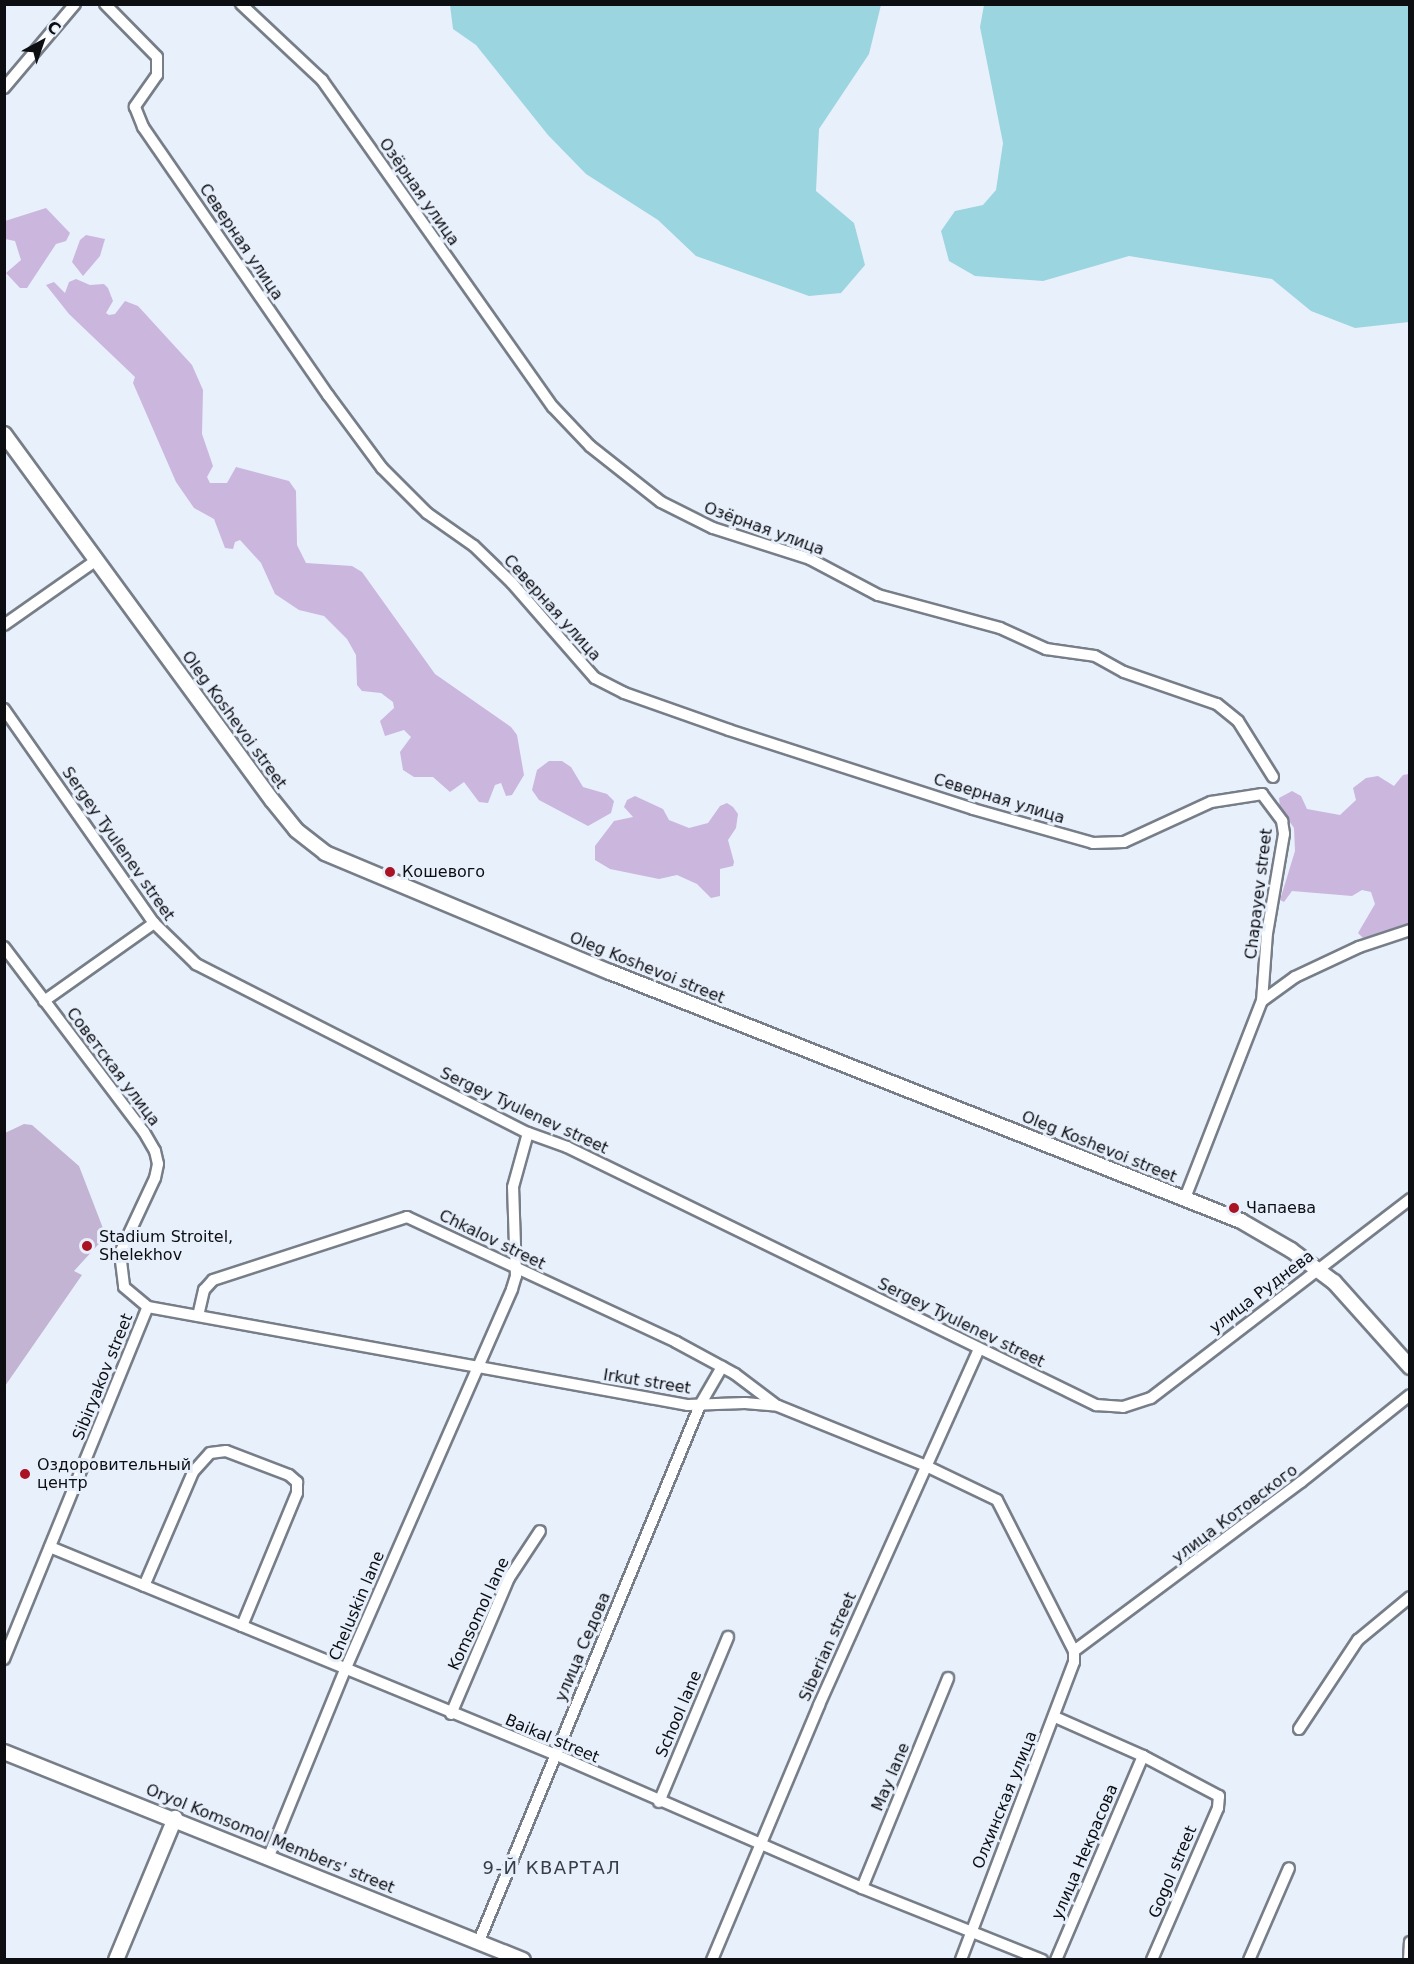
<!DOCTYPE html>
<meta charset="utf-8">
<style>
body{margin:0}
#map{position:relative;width:1414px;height:1964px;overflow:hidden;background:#e8f0fc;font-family:"DejaVu Sans",sans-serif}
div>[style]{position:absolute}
.green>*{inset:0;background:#c4b4d3}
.forest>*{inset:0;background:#cbb6de}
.water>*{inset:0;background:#9bd5df}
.roads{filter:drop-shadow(2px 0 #777e88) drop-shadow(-2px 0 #777e88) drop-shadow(0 2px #777e88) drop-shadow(0 -2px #777e88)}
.minor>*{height:10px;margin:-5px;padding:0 5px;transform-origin:5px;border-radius:5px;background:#fff}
.tertiary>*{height:14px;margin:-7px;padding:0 7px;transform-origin:7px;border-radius:7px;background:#fff}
.dots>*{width:16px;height:16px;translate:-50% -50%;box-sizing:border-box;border:3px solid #e8f0fc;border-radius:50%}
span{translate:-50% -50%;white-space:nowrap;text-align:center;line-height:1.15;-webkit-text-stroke:6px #e8f0fc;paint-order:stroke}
.street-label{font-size:16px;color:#0c0e12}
.poi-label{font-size:16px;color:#0c0e12}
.left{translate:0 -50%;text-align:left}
.neighbourhood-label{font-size:18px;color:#383e48;letter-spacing:1.5px}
.frame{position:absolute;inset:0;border:6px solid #0c0e12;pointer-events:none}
.north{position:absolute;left:12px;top:12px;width:60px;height:60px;-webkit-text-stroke:4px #e8f0fc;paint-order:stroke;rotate:40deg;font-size:16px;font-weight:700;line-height:24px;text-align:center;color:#0c0e12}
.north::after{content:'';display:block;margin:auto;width:21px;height:27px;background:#0c0e12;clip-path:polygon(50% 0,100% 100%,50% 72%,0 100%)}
</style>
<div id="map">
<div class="green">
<i style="clip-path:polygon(24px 1124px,32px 1125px,79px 1166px,106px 1236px,74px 1271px,82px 1275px,5px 1386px,5px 1133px)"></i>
</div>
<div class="forest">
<i style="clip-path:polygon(46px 208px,70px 233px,66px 241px,56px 244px,27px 288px,20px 288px,6px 273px,21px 260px,15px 241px,5px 239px,5px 221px)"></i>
<i style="clip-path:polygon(86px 235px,105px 239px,100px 256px,83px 276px,72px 262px,80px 240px)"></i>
<i style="clip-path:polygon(76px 279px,90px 285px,104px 284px,108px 288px,113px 301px,106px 313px,109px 315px,115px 314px,125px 301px,138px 306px,192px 365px,203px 390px,202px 434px,213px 466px,207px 477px,210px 483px,227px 483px,236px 467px,289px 481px,296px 491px,297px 545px,306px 563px,352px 566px,362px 572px,435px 674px,511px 727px,517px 735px,524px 775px,512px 795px,506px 796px,501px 783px,495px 785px,488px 803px,479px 802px,464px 782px,450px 792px,433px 777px,414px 777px,403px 770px,400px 752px,411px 737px,404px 730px,385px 736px,380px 721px,394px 708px,393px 702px,381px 693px,362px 691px,357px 685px,356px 655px,347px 639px,324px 616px,299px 610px,275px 594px,261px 563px,240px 540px,235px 542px,233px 549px,225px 548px,214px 519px,194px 508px,176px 482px,133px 383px,135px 377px,69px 314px,46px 285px,54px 282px,65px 293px,69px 282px)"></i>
<i style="clip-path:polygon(549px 761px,562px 761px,571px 767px,583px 787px,607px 794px,614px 801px,611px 813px,588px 826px,539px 800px,532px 790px,537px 770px)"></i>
<i style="clip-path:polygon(1409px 774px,1409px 923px,1363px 938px,1358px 933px,1375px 904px,1371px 892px,1362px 890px,1352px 896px,1292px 891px,1284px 902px,1280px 900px,1295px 851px,1294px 828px,1280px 808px,1279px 798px,1292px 791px,1301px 796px,1307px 809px,1340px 815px,1356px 800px,1353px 788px,1366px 778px,1378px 776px,1394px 786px,1403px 775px)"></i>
<i style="clip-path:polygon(635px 796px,663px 809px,669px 820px,689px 828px,708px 823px,720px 806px,727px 803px,733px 807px,738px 814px,736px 828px,728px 840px,734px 862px,733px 866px,720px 869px,720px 896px,711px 898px,697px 884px,677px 875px,659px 879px,610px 869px,595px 860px,595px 846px,614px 821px,633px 817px,624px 807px,627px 800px)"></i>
</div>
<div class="water">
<i style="clip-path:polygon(450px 5px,881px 5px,869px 54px,819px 129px,816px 191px,854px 223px,865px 265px,841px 293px,809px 296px,696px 256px,658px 220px,586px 174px,548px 135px,476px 45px,453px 29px)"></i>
<i style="clip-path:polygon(984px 5px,1409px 5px,1409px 322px,1355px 328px,1311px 311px,1272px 279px,1129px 256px,1043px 281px,975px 276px,949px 261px,941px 231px,955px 211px,983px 205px,996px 190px,1003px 143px,980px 27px)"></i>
</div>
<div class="roads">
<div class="minor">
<i style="left:105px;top:4px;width:74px;rotate:45.5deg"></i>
<i style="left:157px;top:57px;width:18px;rotate:90deg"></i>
<i style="left:157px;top:75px;width:39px;rotate:125deg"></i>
<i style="left:135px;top:107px;width:22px;rotate:68deg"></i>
<i style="left:143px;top:127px;width:326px;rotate:55.4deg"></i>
<i style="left:328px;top:395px;width:91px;rotate:53.5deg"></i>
<i style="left:382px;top:468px;width:64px;rotate:45deg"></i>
<i style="left:427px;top:513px;width:57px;rotate:35.1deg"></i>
<i style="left:474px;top:546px;width:53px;rotate:44.2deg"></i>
<i style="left:512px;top:583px;width:126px;rotate:48.9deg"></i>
<i style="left:595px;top:678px;width:33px;rotate:27deg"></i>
<i style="left:624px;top:693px;width:111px;rotate:19.4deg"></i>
<i style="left:729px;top:730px;width:256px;rotate:17.9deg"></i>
<i style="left:973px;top:809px;width:125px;rotate:15.8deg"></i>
<i style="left:1093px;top:843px;width:31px;rotate:-2deg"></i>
<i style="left:1124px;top:842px;width:96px;rotate:-24.7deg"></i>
<i style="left:1211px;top:802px;width:52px;rotate:-8.9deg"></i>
<i style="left:1262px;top:794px;width:34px;rotate:53deg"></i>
<i style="left:1282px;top:821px;width:13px;rotate:81deg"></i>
<i style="left:1284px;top:834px;width:100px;rotate:99.7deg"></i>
<i style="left:1267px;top:933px;width:68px;rotate:94.2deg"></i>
<i style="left:241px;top:4px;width:111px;rotate:43.2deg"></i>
<i style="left:322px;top:80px;width:400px;rotate:54.8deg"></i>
<i style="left:553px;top:407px;width:54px;rotate:46.5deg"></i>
<i style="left:590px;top:446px;width:90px;rotate:38.3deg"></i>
<i style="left:661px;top:502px;width:58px;rotate:26.6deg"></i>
<i style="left:713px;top:528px;width:102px;rotate:17.7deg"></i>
<i style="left:810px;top:559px;width:77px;rotate:27.9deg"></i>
<i style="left:878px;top:595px;width:126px;rotate:15.1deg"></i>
<i style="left:1000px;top:628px;width:51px;rotate:24.5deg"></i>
<i style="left:1046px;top:649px;width:49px;rotate:8.1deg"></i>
<i style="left:1095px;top:656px;width:33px;rotate:29deg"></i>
<i style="left:1124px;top:672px;width:98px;rotate:19deg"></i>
<i style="left:1217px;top:704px;width:27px;rotate:39deg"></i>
<i style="left:1238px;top:721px;width:66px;rotate:58deg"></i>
<i style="left:4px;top:88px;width:110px;rotate:-49.8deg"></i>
<i style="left:4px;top:625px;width:111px;rotate:-35.1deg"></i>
<i style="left:4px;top:709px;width:261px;rotate:55deg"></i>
<i style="left:154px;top:923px;width:59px;rotate:44.3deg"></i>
<i style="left:196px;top:964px;width:373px;rotate:27deg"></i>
<i style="left:528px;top:1133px;width:41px;rotate:19.7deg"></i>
<i style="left:567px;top:1147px;width:589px;rotate:26deg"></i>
<i style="left:1096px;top:1405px;width:27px;rotate:4deg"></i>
<i style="left:1123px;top:1407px;width:29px;rotate:-18deg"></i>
<i style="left:1151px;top:1398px;width:327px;rotate:-37.5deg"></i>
<i style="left:4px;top:947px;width:232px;rotate:52.9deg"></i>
<i style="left:144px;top:1132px;width:22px;rotate:60deg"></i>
<i style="left:155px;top:1151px;width:13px;rotate:77deg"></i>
<i style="left:158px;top:1164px;width:14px;rotate:102deg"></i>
<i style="left:155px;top:1178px;width:83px;rotate:115deg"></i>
<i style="left:120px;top:1253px;width:34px;rotate:83deg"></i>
<i style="left:124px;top:1287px;width:31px;rotate:40deg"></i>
<i style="left:148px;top:1307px;width:549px;rotate:10.29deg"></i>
<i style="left:688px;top:1405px;width:57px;rotate:-2deg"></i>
<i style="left:745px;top:1403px;width:33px;rotate:5deg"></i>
<i style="left:778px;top:1406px;width:157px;rotate:22deg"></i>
<i style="left:924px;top:1465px;width:81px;rotate:25.6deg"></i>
<i style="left:997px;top:1500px;width:169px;rotate:63deg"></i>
<i style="left:1074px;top:1651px;width:11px;rotate:90deg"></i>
<i style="left:1074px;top:1662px;width:319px;rotate:110.8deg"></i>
<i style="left:44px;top:1001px;width:135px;rotate:-35.3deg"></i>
<i style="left:1185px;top:1198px;width:212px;rotate:-68.7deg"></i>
<i style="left:1262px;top:1001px;width:41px;rotate:-36deg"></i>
<i style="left:1295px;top:977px;width:71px;rotate:-25.1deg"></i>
<i style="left:1359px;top:947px;width:54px;rotate:-18.4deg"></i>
<i style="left:198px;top:1316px;width:27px;rotate:-77deg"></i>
<i style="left:204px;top:1290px;width:13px;rotate:-48deg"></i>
<i style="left:213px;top:1280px;width:204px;rotate:-18deg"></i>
<i style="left:407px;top:1217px;width:297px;rotate:24.9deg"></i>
<i style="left:676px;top:1342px;width:67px;rotate:28.5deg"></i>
<i style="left:735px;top:1374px;width:51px;rotate:37.1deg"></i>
<i style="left:50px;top:1547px;width:545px;rotate:22.33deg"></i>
<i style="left:554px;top:1754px;width:336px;rotate:23.5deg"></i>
<i style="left:862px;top:1888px;width:194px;rotate:21.8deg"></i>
<i style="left:144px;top:1586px;width:124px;rotate:-66.7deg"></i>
<i style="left:193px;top:1472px;width:25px;rotate:-48deg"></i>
<i style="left:210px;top:1453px;width:16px;rotate:-7deg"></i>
<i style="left:226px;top:1451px;width:67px;rotate:20.9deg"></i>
<i style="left:289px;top:1475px;width:11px;rotate:41deg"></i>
<i style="left:297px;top:1482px;width:11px;rotate:90deg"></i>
<i style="left:297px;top:1493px;width:144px;rotate:112.5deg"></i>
<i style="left:1074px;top:1651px;width:283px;rotate:-36.7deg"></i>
<i style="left:1301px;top:1482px;width:139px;rotate:-38.6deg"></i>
<i style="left:4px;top:1659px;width:380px;rotate:-67.8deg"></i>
<i style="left:451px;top:1714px;width:148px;rotate:-66.9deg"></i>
<i style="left:509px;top:1578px;width:56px;rotate:-56.6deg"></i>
<i style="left:1055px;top:1717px;width:96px;rotate:23.9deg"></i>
<i style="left:1143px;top:1756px;width:86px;rotate:27.8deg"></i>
<i style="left:1219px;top:1796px;width:12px;rotate:95deg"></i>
<i style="left:1218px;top:1808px;width:166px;rotate:113.5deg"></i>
<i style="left:1299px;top:1729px;width:107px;rotate:-56.5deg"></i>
<i style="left:1358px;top:1640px;width:67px;rotate:-39.6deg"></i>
<i style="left:659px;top:1802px;width:179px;rotate:-67.3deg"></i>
<i style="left:269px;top:1856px;width:201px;rotate:-67.8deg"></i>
<i style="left:345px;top:1670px;width:416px;rotate:-66.3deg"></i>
<i style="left:512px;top:1289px;width:14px;rotate:-73deg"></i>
<i style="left:516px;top:1276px;width:89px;rotate:-91.9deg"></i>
<i style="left:513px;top:1187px;width:56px;rotate:-74.5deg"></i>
<i style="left:862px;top:1888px;width:227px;rotate:-67.7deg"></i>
<i style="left:479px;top:1941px;width:580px;rotate:-67.59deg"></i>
<i style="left:700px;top:1405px;width:44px;rotate:-59.9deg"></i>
<i style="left:712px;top:1960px;width:277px;rotate:-67.2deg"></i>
<i style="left:819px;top:1705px;width:390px;rotate:-65.8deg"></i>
<i style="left:1056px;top:1960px;width:222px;rotate:-66.9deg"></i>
<i style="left:1249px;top:1960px;width:100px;rotate:-66.5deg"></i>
<i style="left:1409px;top:1960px;width:18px;rotate:-87deg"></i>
</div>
<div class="tertiary">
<i style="left:4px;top:434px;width:454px;rotate:53.8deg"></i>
<i style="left:272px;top:800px;width:38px;rotate:51deg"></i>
<i style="left:296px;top:830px;width:37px;rotate:38deg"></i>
<i style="left:325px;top:853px;width:309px;rotate:22.7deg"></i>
<i style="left:610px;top:972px;width:678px;rotate:21.53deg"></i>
<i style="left:1241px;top:1221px;width:58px;rotate:30.1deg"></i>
<i style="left:1291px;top:1250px;width:54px;rotate:36.7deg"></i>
<i style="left:1334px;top:1282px;width:114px;rotate:48.2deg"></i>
<i style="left:4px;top:1752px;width:559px;rotate:21.84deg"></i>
<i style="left:116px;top:1960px;width:154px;rotate:-67.4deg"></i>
</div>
</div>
<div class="dots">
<i style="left:390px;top:872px;background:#a91324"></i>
<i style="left:1234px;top:1208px;background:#a91324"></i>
<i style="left:87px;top:1246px;background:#a91324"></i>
<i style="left:25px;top:1474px;background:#a91324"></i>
</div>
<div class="street-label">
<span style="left:419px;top:192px;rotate:55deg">Озёрная улица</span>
<span style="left:241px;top:242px;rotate:56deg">Северная улица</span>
<span style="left:764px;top:529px;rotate:20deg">Озёрная улица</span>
<span style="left:552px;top:608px;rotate:48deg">Северная улица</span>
<span style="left:234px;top:720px;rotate:54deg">Oleg Koshevoi street</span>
<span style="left:999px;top:799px;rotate:17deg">Северная улица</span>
<span style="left:118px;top:844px;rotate:55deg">Sergey Tyulenev street</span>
<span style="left:1259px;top:894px;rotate:-83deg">Chapayev street</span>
<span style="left:647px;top:968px;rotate:22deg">Oleg Koshevoi street</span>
<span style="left:113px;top:1067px;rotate:53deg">Советская улица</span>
<span style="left:524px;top:1111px;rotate:25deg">Sergey Tyulenev street</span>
<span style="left:1099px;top:1147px;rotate:22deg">Oleg Koshevoi street</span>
<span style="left:492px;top:1240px;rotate:26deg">Chkalov street</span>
<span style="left:1262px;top:1292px;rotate:-37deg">улица Руднева</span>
<span style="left:961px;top:1323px;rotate:26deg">Sergey Tyulenev street</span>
<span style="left:103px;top:1377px;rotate:-68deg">Sibiryakov street</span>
<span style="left:647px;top:1382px;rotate:9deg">Irkut street</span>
<span style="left:1235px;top:1514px;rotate:-37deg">улица Котовского</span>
<span style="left:357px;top:1606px;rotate:-67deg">Cheluskin lane</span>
<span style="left:479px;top:1614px;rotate:-65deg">Komsomol lane</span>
<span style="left:583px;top:1647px;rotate:-67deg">улица Седова</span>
<span style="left:828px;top:1647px;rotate:-66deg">Siberian street</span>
<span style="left:679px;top:1714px;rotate:-67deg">School lane</span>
<span style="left:552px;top:1739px;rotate:23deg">Baikal street</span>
<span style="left:891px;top:1777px;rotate:-67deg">May lane</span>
<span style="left:1005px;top:1800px;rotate:-68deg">Олхинская улица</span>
<span style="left:270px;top:1839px;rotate:22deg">Oryol Komsomol Members' street</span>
<span style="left:1085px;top:1852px;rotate:-67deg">улица Некрасова</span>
<span style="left:1173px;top:1872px;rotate:-67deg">Gogol street</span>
</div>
<div class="poi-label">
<span class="left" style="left:402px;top:872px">Кошевого</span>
<span class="left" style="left:1246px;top:1208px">Чапаева</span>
<span class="left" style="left:99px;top:1246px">Stadium Stroitel,<br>Shelekhov</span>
<span class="left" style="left:37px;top:1474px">Оздоровительный<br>центр</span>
</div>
<div class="neighbourhood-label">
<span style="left:552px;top:1868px">9-Й КВАРТАЛ</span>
</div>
<div class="frame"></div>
<div class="north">С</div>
</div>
